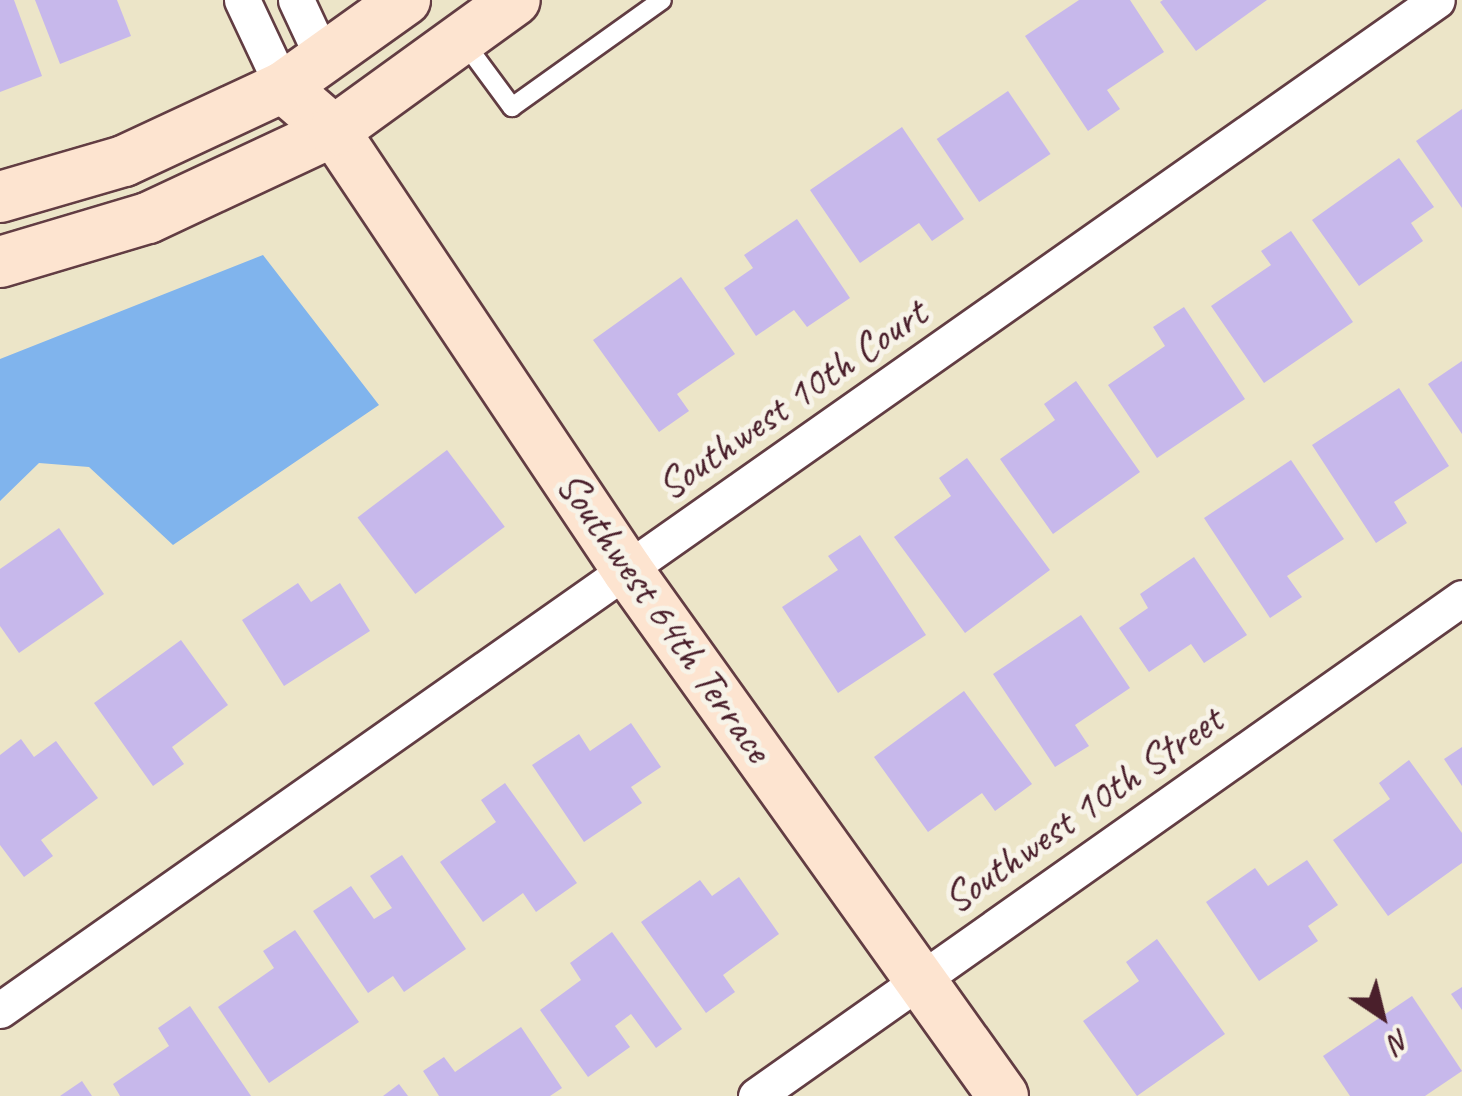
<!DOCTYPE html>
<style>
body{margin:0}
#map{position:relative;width:1462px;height:1096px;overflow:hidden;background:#ece5c8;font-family:Caveat,sans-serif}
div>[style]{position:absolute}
.water>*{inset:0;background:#80b4ed}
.building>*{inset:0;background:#c7b8eb;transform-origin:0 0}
.roads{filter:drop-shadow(2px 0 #623d43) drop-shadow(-2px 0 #623d43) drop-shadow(0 2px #623d43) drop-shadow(0 -2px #623d43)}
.lane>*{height:18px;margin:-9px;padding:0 9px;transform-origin:9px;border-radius:9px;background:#fff}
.street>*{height:35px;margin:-17.5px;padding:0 17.5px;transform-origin:17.5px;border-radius:17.5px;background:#fff}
.secondary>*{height:50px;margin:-25px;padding:0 25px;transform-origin:25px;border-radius:25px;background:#fde4d0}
span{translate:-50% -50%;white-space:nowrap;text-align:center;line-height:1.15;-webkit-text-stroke:10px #f7f3e8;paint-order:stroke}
.street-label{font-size:42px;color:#4a1f2b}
.north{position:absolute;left:1332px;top:966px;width:100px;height:100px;-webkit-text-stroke:8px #f7f3e8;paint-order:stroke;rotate:145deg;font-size:28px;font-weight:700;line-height:40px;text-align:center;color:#4a1f2b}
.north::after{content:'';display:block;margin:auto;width:35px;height:45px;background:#4a1f2b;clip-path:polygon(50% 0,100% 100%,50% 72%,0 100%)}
</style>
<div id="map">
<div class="water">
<i style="clip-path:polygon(263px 255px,379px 405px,173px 545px,89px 467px,39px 463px,0 501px,0 359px)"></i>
</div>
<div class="building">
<i style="clip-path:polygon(0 0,14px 0,42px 76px,0 92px)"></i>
<i style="clip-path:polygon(35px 0,117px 0,131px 36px,60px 64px)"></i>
<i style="clip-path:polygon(1079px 0,1130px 0,1164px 52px,1107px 90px,1120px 109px,1088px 131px,1025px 36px)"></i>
<i style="clip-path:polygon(1267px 0,1196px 51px,1160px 2px,1163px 0)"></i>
<i style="left:1008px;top:91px;width:76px;height:86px;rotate:56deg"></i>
<i style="clip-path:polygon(1462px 109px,1462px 208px,1416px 141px)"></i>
<i style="clip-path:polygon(902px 127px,964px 219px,932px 241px,919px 223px,860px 263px,810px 190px)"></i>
<i style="clip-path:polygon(1399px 158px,1434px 207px,1411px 223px,1423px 241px,1359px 286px,1312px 220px)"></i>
<i style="clip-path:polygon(797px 219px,850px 298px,807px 327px,794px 310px,756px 336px,724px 288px,753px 268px,744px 255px)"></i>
<i style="clip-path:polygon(1291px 231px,1353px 322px,1264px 383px,1211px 306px,1271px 265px,1261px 251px)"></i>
<i style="clip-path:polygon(681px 277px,735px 354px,677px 394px,689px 411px,659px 432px,593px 340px)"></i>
<i style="clip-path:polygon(1184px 307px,1245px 399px,1157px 458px,1108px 385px,1165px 346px,1153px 327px)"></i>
<i style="clip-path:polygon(1462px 361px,1462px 434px,1428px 384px)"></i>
<i style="clip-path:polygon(1076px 381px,1140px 472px,1053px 534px,1000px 459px,1055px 420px,1044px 404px)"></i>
<i style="clip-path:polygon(1399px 388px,1449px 466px,1394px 502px,1407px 523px,1376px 543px,1312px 445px)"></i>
<i style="left:447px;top:450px;width:96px;height:112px;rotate:53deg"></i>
<i style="clip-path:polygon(967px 458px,1050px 570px,965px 633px,894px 537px,951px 496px,939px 478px)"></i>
<i style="clip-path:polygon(1291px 460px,1344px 539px,1287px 576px,1302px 597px,1270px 618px,1204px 518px)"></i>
<i style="clip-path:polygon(59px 528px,104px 594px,19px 653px,0 626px,0 569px)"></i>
<i style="clip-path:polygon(860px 535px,926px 635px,838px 693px,782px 607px,838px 570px,828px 556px)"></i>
<i style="clip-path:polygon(1194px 557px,1247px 635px,1204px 663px,1191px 644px,1149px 672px,1119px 628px,1148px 608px,1140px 594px)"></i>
<i style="clip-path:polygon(298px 583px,311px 602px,340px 583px,370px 631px,284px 686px,242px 620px)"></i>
<i style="clip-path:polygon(1081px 615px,1130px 688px,1075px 725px,1089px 746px,1055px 767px,993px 674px)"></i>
<i style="clip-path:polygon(181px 640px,228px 705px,172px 747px,184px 764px,153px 786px,94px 703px)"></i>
<i style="clip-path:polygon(964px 691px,1032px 784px,995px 811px,982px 793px,928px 832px,874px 757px)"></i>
<i style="clip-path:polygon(631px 723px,661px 767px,631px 787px,642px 803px,584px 842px,532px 765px,579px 734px,590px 751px)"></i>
<i style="clip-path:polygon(21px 739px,34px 757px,56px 741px,98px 798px,41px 840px,53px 856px,24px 877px,0 845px,0 755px)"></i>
<i style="clip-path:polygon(1462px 747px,1462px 786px,1444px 759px)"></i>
<i style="clip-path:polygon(1409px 760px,1462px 833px,1462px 863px,1388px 916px,1333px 840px,1390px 799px,1379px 783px)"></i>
<i style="clip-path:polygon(505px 783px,577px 883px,536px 912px,523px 893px,483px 922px,440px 862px,496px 822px,481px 800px)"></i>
<i style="clip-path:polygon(402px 855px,466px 949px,404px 992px,393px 976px,368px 993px,313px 911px,351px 886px,374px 919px,392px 908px,370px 876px)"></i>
<i style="clip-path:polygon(1307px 860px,1338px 905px,1308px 926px,1318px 941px,1259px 981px,1206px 902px,1255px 868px,1268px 886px)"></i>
<i style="clip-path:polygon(739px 877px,779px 934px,723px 975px,735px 992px,706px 1013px,641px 922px,700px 880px,712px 896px)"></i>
<i style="clip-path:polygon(295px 930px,359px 1022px,269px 1083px,218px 1007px,274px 968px,263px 951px)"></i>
<i style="clip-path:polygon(612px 932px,682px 1029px,656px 1048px,631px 1014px,615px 1026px,630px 1047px,588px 1077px,540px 1010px,581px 980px,570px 963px)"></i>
<i style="clip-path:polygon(1157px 939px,1225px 1034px,1137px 1096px,1083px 1021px,1139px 981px,1126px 962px)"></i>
<i style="clip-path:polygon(1462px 987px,1462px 1010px,1451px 994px)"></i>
<i style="clip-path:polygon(1412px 996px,1462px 1071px,1425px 1096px,1350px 1096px,1323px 1056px)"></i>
<i style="clip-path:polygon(190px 1006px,251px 1096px,120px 1096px,113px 1084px,169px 1046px,158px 1028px)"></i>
<i style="clip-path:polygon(521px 1027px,562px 1088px,550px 1096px,439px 1096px,423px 1071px,444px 1057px,455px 1072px)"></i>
<i style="clip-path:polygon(82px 1081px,92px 1096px,60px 1096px)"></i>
<i style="clip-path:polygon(399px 1084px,408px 1096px,383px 1096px)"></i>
</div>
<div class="roads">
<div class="lane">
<i style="left:464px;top:42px;width:81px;rotate:53.6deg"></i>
<i style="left:512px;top:107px;width:184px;rotate:-35.5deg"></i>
</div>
<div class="street">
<i style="left:242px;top:0;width:96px;rotate:64.8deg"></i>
<i style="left:296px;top:0;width:64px;rotate:65deg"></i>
<i style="left:0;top:1010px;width:1756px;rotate:-35.1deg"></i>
<i style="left:756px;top:1096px;width:864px;rotate:-35.2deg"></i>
</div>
<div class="secondary">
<i style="left:283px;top:87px;width:67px;rotate:40.8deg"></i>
<i style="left:334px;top:131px;width:529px;rotate:56.25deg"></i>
<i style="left:628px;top:571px;width:645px;rotate:54.46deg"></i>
<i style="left:0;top:197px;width:129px;rotate:-16.2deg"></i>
<i style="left:124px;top:161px;width:175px;rotate:-25deg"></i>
<i style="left:283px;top:87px;width:150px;rotate:-35.5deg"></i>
<i style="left:0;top:262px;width:154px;rotate:-16.6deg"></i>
<i style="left:148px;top:218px;width:205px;rotate:-25.1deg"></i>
<i style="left:334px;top:131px;width:223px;rotate:-35.9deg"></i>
</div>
</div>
<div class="street-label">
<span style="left:792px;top:400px;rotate:-35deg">Southwest 10th Court</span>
<span style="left:664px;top:617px;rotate:55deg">Southwest 64th Terrace</span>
<span style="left:1083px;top:810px;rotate:-35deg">Southwest 10th Street</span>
</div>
<div class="north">N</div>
</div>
